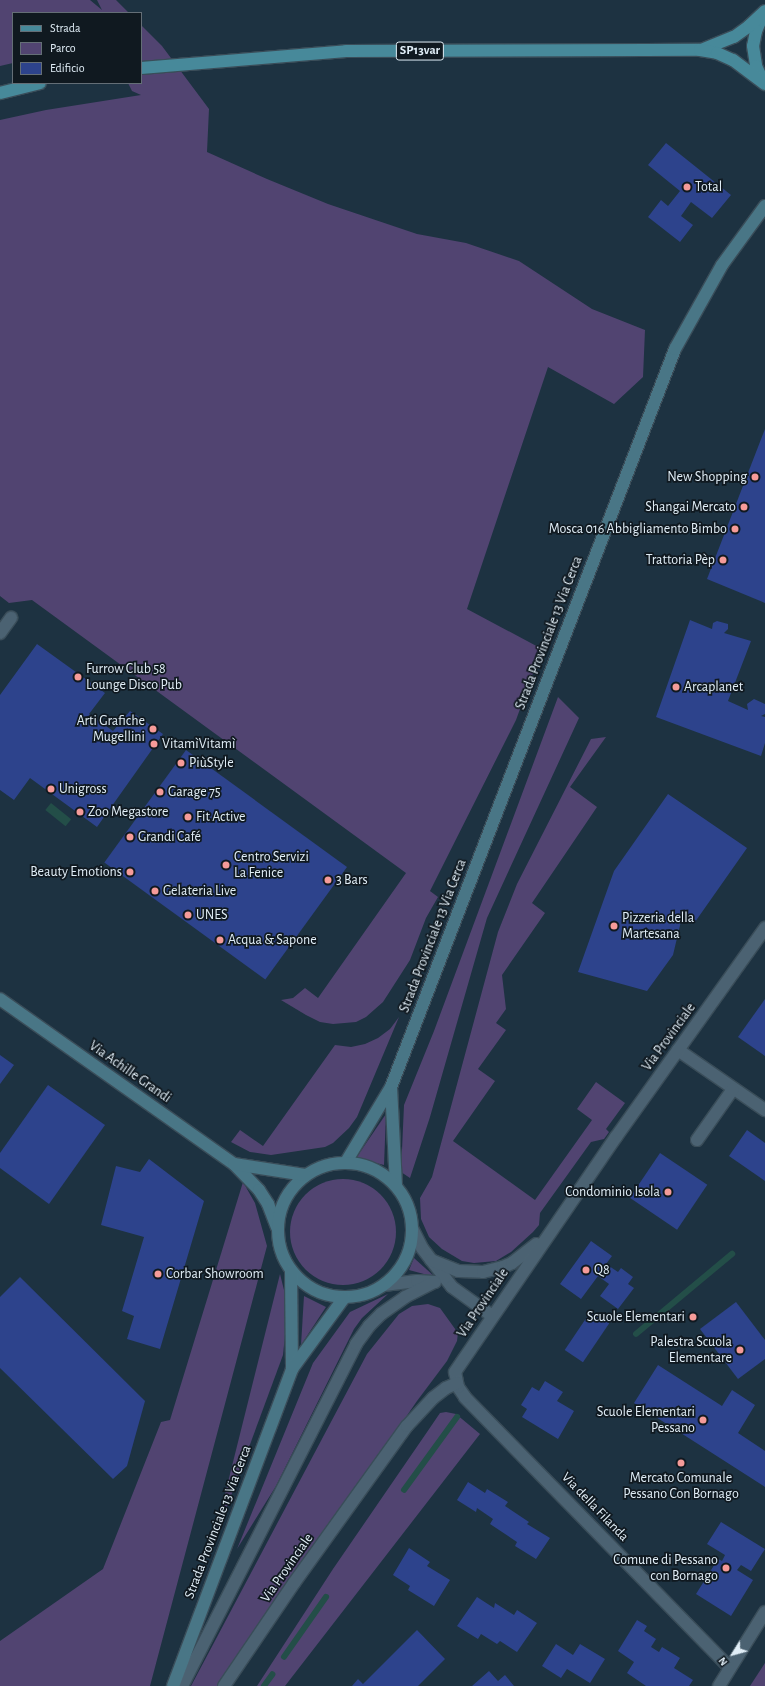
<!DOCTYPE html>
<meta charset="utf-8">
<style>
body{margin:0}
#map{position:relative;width:765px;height:1686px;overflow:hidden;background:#1d3241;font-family:"Alegreya Sans",sans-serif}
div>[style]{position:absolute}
.green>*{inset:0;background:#514471}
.round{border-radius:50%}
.water>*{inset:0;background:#234e48;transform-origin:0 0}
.stream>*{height:5.5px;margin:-2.75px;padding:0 2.75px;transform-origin:2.75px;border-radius:2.75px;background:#234e48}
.building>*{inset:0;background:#2d438c;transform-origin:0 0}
.roads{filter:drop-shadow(1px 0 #3a4d59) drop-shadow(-1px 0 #3a4d59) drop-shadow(0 1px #3a4d59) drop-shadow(0 -1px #3a4d59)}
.street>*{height:12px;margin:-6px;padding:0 6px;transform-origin:6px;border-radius:6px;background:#4b6272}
.secondary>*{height:12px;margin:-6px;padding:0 6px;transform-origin:6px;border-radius:6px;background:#497686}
.secondary>.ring{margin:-6px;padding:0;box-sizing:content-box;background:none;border:12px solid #497686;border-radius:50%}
.primary>*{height:12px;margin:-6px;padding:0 6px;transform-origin:6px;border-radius:6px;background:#47899a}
.dots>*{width:11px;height:11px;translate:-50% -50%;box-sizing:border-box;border:2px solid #101920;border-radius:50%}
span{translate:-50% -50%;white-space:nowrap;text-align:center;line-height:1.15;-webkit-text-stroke:3.5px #101920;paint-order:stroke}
.shield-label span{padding:1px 3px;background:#101920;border:1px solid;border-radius:3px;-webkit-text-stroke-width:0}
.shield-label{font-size:13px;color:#e1eef7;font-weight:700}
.poi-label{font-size:14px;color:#e1eef7}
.left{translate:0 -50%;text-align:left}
.right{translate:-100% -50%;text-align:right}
.street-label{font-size:14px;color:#e1eef7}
.legend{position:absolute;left:12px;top:12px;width:130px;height:72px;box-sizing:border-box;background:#101920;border:1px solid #646e76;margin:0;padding:5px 7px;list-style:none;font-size:12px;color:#e1eef7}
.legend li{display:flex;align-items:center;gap:8px;height:20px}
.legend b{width:20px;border:1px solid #646e76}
.north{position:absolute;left:713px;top:1634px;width:40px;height:40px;-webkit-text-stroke:3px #101920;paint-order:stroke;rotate:233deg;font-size:11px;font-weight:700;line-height:16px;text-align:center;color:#e1eef7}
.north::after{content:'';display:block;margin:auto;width:14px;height:18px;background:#e1eef7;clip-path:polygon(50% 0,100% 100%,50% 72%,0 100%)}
</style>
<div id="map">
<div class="green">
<i style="clip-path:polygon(0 0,90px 0,102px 10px,97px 0,116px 0,129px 13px,13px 13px,13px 63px,0 66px)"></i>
<i style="clip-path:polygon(141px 25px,162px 46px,209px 109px,207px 152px,267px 179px,328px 204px,417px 234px,466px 243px,519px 261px,592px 309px,645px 330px,643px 377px,614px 404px,548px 367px,467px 609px,542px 649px,516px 720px,430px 891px,438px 897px,426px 918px,410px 960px,383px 1002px,366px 1017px,356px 1022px,333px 1024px,320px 1022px,306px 1015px,281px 1000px,293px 998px,305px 988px,318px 998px,406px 873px,32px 600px,9px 603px,0 596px,0 120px,46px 110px,141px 95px,132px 91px,128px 83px,141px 83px)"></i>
<i style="clip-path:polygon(558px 697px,579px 718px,487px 918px,430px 1117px,410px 1178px,401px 1172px,404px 1105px,434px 1031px)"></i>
<i style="clip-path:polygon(606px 737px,570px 787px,597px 807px,532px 903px,545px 913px,502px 975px,506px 1009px,496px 1023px,506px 1030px,478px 1069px,495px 1081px,453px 1141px,535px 1200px,592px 1120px,577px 1109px,596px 1082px,625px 1103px,606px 1129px,609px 1132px,604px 1139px,591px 1142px,540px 1213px,539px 1225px,533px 1232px,511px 1252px,496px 1261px,474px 1263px,462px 1261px,442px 1249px,429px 1237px,421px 1219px,420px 1198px,432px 1177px,498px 932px,517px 884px,591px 739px)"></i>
<i style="clip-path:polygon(399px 1017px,357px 1117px,349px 1128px,333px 1143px,325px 1147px,271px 1155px,250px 1152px,231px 1142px,240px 1130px,263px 1146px,335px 1045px,351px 1047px,365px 1044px,378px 1038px,390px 1029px)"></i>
<i style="clip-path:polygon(386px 1114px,384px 1165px,356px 1158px)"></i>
<i class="round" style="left:290px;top:1179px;width:106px;height:106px"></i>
<i style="clip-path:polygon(243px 1182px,255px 1203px,267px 1246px,150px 1686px,0 1686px,0 1641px,103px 1569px,161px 1422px,170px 1420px)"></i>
<i style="clip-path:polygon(414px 1258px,435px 1277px,409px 1270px)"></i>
<i style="clip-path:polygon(280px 1274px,288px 1306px,283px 1355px,211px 1550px)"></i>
<i style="clip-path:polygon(388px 1294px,362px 1318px,354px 1329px,276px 1486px,237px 1549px,313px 1363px,350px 1312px)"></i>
<i style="clip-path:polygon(304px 1296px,326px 1307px,301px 1345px)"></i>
<i style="clip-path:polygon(428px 1304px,440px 1308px,458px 1333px,457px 1341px,447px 1361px,417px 1401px,220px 1686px,191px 1686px,367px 1354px,399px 1314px,412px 1306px)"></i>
<i style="clip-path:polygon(446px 1412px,456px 1414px,480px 1434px,285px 1686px,257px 1686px,333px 1569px,425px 1435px,440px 1413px)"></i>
<i style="clip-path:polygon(765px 1663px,765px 1686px,750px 1686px)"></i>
</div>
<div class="water">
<i style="left:51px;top:803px;width:26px;height:9px;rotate:39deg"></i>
</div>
<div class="stream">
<i style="left:636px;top:1334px;width:125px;rotate:-39.8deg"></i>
<i style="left:404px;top:1490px;width:90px;rotate:-54deg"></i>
<i style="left:284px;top:1657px;width:73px;rotate:-55deg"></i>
<i style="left:264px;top:1686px;width:14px;rotate:-54deg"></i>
</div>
<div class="building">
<i style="clip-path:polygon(666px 143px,731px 195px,712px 218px,691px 202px,681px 216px,693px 225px,680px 242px,648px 217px,661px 200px,668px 206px,680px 191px,648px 165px)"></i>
<i style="clip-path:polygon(765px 429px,765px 603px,707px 579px)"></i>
<i style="clip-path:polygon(690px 620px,712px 629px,713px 623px,717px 621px,728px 624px,728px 629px,724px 633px,751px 641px,728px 701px,748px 710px,747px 704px,754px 699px,765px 704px,765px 714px,761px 716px,765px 717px,765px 743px,761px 756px,656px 717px)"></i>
<i style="clip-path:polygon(37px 644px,105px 693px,89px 714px,113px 731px,130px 711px,163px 734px,97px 827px,30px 778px,14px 800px,0 790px,0 695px)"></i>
<i style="left:186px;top:750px;width:199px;height:139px;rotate:36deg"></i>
<i style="clip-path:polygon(668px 794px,747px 848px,695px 922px,682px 917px,673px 955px,647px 991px,578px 972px,614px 871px)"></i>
<i style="clip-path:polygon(765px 999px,765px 1056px,738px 1037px)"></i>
<i style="clip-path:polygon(0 1055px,14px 1065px,0 1084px)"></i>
<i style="clip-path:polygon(48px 1085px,105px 1125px,49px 1204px,0 1168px,0 1153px)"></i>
<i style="clip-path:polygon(747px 1130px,765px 1143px,765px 1181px,729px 1156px)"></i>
<i style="left:660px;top:1153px;width:57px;height:54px;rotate:34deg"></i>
<i style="clip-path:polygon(149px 1159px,204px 1201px,160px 1349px,127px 1339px,134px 1316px,122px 1311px,144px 1237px,101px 1225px,116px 1166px,140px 1172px)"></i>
<i style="clip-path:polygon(591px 1241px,612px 1256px,606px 1264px,618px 1272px,621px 1268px,633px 1277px,628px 1284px,634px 1288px,618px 1309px,600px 1296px,609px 1284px,598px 1276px,581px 1299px,560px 1284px)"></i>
<i style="clip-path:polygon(20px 1277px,145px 1401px,127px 1466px,113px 1479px,0 1368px,0 1297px)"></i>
<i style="clip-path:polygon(736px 1302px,765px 1340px,765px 1359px,738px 1379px,700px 1329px)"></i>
<i style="left:591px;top:1311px;width:22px;height:47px;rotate:34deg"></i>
<i style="clip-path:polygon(658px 1365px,722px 1406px,732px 1390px,755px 1405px,738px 1433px,765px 1451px,765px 1487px,634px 1403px)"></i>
<i style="clip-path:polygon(545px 1381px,563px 1392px,557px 1401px,574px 1411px,558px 1439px,522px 1417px,527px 1409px,521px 1405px,532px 1387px,539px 1391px)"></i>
<i style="clip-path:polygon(468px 1482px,485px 1493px,487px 1489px,508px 1502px,505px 1506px,529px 1522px,527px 1524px,550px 1538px,536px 1559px,515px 1546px,517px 1542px,490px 1524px,493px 1519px,477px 1508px,476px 1512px,457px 1500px)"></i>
<i style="clip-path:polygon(721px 1522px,765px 1549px,751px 1571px,741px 1565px,737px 1570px,753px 1580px,731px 1616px,696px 1594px,718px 1559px,722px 1561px,725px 1555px,707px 1544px)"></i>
<i style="clip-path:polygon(409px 1548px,430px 1562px,427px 1566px,450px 1580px,434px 1606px,408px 1590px,410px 1586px,393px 1575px)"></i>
<i style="clip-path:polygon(477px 1597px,494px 1608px,495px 1603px,514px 1615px,517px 1610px,537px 1623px,517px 1652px,500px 1641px,497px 1644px,481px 1634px,478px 1639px,457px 1626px)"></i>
<i style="clip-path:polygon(637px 1620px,647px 1626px,644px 1631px,656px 1639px,651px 1647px,659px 1652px,662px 1647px,680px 1658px,674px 1668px,693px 1680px,689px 1686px,646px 1686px,627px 1673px,634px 1662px,618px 1651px)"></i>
<i style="clip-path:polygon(417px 1630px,445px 1659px,418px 1686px,352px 1686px,358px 1679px,363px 1684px)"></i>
<i style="clip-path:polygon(556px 1644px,573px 1655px,580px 1644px,605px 1659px,590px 1683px,567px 1669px,561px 1678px,542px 1666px)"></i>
<i style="clip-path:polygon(489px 1671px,498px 1681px,505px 1675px,514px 1686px,472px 1686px)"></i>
</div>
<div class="roads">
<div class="street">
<i style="left:0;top:633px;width:19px;rotate:-54deg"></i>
<i style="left:678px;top:1050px;width:106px;rotate:34.6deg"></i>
<i style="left:697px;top:1140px;width:62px;rotate:-54.8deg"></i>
<i style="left:412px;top:1228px;width:22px;rotate:63deg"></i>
<i style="left:422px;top:1248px;width:49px;rotate:52.4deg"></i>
<i style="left:452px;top:1287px;width:49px;rotate:35.9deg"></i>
<i style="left:431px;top:1260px;width:29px;rotate:22deg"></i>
<i style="left:458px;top:1271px;width:25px;rotate:2deg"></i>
<i style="left:483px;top:1272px;width:21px;rotate:-14deg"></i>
<i style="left:503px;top:1267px;width:10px;rotate:-24deg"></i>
<i style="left:512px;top:1263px;width:31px;rotate:-38deg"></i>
<i style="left:384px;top:1285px;width:33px;rotate:-7deg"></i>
<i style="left:417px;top:1281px;width:18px;rotate:3deg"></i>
<i style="left:730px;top:1668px;width:379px;rotate:-134.4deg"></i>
<i style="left:465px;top:1397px;width:12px;rotate:-125deg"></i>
<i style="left:458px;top:1387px;width:15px;rotate:-101deg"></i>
<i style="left:455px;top:1372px;width:285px;rotate:-55.6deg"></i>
<i style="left:616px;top:1137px;width:257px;rotate:-54.5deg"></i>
<i style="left:182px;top:1686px;width:384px;rotate:-63deg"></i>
<i style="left:356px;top:1344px;width:22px;rotate:-54deg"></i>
<i style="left:369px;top:1326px;width:17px;rotate:-45deg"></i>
<i style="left:381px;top:1314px;width:29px;rotate:-35deg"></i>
<i style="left:405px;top:1297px;width:33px;rotate:-27deg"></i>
<i style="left:224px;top:1686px;width:125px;rotate:-55.8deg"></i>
<i style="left:294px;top:1583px;width:193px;rotate:-54.3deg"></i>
<i style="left:407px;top:1426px;width:38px;rotate:-47deg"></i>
<i style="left:433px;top:1398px;width:16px;rotate:-38deg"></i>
<i style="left:446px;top:1388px;width:12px;rotate:-24deg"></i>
<i style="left:719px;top:1686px;width:87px;rotate:-58.1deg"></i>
</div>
<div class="secondary">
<i style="left:0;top:999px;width:286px;rotate:35.2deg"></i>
<i style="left:234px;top:1164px;width:36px;rotate:46deg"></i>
<i style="left:259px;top:1190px;width:17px;rotate:57deg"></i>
<i style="left:268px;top:1204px;width:25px;rotate:69deg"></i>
<i style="left:391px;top:1087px;width:99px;rotate:87.1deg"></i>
<i style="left:346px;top:1162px;width:87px;rotate:-59deg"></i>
<i style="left:391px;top:1087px;width:791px;rotate:-68.95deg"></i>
<i style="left:675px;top:349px;width:96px;rotate:-60.8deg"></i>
<i style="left:722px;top:265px;width:73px;rotate:-53.9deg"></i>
<i class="ring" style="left:278px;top:1163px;width:122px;height:122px"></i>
<i style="left:234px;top:1164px;width:72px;rotate:8.8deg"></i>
<i style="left:291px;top:1271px;width:98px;rotate:89.4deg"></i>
<i style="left:173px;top:1686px;width:339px;rotate:-69.4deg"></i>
<i style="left:292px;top:1369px;width:88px;rotate:-53.8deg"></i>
</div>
<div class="primary">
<i style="left:762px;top:17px;width:15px;rotate:113deg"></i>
<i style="left:756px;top:31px;width:15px;rotate:101deg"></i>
<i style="left:753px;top:46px;width:20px;rotate:81deg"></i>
<i style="left:756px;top:66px;width:14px;rotate:65deg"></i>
<i style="left:701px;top:50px;width:35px;rotate:-22deg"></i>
<i style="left:734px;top:37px;width:19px;rotate:-36deg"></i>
<i style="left:749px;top:26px;width:22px;rotate:-43deg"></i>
<i style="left:141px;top:68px;width:206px;rotate:-4.7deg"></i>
<i style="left:346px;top:51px;width:354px;rotate:-0.2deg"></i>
<i style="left:700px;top:50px;width:17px;rotate:10deg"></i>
<i style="left:717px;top:53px;width:17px;rotate:24deg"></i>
<i style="left:733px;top:60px;width:40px;rotate:37deg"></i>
<i style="left:0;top:93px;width:41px;rotate:-14deg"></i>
</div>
</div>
<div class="dots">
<i style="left:687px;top:187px;background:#f59b99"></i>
<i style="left:755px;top:477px;background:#f59b99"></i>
<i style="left:744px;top:507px;background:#f59b99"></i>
<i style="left:735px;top:529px;background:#f59b99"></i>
<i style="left:723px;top:560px;background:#f59b99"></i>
<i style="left:78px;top:677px;background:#f59b99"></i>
<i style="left:676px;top:687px;background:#f59b99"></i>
<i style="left:153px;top:729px;background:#f59b99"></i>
<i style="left:154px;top:744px;background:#f59b99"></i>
<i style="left:181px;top:763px;background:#f59b99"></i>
<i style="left:51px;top:789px;background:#f59b99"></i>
<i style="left:160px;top:792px;background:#f59b99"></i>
<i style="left:80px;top:812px;background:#f59b99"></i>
<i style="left:188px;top:817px;background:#f59b99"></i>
<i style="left:130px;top:837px;background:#f59b99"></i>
<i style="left:226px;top:865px;background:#f59b99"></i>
<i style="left:130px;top:872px;background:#f59b99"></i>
<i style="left:328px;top:880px;background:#f59b99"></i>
<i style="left:155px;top:891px;background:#f59b99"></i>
<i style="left:188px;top:915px;background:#f59b99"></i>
<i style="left:614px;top:926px;background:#f59b99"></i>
<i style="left:220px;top:940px;background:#f59b99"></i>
<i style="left:668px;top:1192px;background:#f59b99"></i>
<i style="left:586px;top:1270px;background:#f59b99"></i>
<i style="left:158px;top:1274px;background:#f59b99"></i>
<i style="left:693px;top:1317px;background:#f59b99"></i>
<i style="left:740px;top:1350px;background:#f59b99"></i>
<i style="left:703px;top:1420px;background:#f59b99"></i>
<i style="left:681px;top:1463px;background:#f59b99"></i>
<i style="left:726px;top:1568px;background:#f59b99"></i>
</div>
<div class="shield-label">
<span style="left:420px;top:51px">SP13var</span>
</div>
<div class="poi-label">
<span class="left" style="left:695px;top:187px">Total</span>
<span class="right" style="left:747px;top:477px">New Shopping</span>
<span class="right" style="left:736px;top:507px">Shangai Mercato</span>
<span class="right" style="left:727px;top:529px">Mosca 016 Abbigliamento Bimbo</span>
<span class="right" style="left:715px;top:560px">Trattoria Pèp</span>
<span class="left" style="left:86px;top:677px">Furrow Club 58<br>Lounge Disco Pub</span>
<span class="left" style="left:684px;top:687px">Arcaplanet</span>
<span class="right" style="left:145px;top:729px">Arti Grafiche<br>Mugellini</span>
<span class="left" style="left:162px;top:744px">VitamìVitamì</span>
<span class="left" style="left:189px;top:763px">PiùStyle</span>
<span class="left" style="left:59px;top:789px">Unigross</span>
<span class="left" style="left:168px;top:792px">Garage 75</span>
<span class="left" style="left:88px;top:812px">Zoo Megastore</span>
<span class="left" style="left:196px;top:817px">Fit Active</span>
<span class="left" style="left:138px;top:837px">Grandi Café</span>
<span class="left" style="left:234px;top:865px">Centro Servizi<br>La Fenice</span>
<span class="right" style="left:122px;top:872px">Beauty Emotions</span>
<span class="left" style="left:336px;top:880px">3 Bars</span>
<span class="left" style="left:163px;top:891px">Gelateria Live</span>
<span class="left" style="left:196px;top:915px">UNES</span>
<span class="left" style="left:622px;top:926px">Pizzeria della<br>Martesana</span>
<span class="left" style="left:228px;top:940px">Acqua &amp; Sapone</span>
<span class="right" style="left:660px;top:1192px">Condominio Isola</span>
<span class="left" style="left:594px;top:1270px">Q8</span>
<span class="left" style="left:166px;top:1274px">Corbar Showroom</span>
<span class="right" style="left:685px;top:1317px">Scuole Elementari</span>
<span class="right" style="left:732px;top:1350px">Palestra Scuola<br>Elementare</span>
<span class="right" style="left:695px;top:1420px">Scuole Elementari<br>Pessano</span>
<span style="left:681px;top:1486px">Mercato Comunale<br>Pessano Con Bornago</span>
<span class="right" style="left:718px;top:1568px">Comune di Pessano<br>con Bornago</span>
</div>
<div class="street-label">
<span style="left:549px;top:633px;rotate:-69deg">Strada Provinciale 13 Via Cerca</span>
<span style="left:433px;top:936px;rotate:-69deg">Strada Provinciale 13 Via Cerca</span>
<span style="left:669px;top:1037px;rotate:-54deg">Via Provinciale</span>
<span style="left:130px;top:1072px;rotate:35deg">Via Achille Grandi</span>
<span style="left:483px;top:1303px;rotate:-56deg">Via Provinciale</span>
<span style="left:595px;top:1507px;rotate:46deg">Via della Filanda</span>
<span style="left:218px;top:1522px;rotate:-69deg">Strada Provinciale 13 Via Cerca</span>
<span style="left:287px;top:1568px;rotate:-55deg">Via Provinciale</span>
</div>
<ul class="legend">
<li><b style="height:5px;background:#47899a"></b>Strada</li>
<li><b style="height:11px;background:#514471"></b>Parco</li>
<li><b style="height:11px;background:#2d438c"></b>Edificio</li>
</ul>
<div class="north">N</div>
</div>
